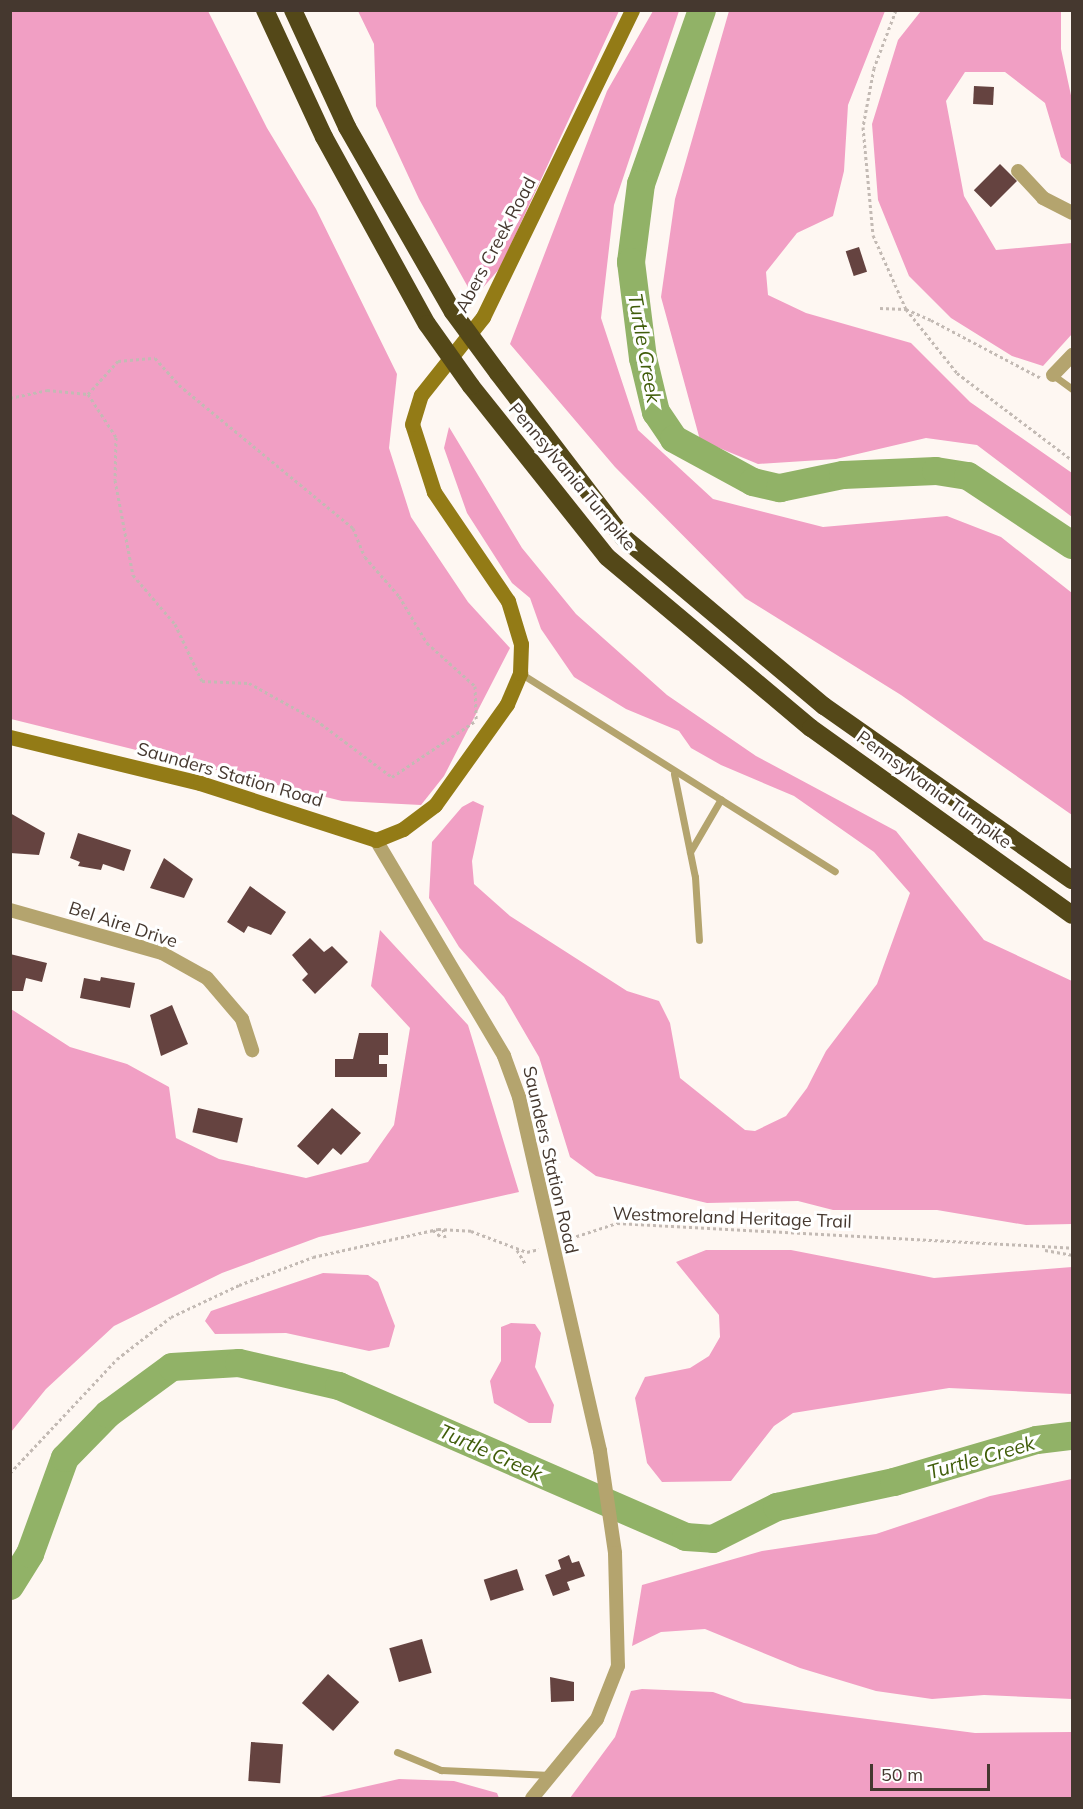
<!DOCTYPE html>
<style>
body{margin:0}
#map{position:relative;width:1083px;height:1809px;overflow:hidden;background:#fef7f2;font-family:Mulish,sans-serif}
div>[style]{position:absolute}
.forest>*{inset:0;background:#f19fc4}
.river>*{height:28px;margin:-14px;padding:0 14px;transform-origin:14px;border-radius:14px;background:#91b267}
.building>*{inset:0;background:#654340;transform-origin:0 0}
.path>*{height:3px;margin-top:-1.5px;transform-origin:0;background:repeating-linear-gradient(90deg,#c3bab4 0 3px,transparent 0 6px)}
.lane>*{height:7px;margin:-3.5px;padding:0 3.5px;transform-origin:3.5px;border-radius:3.5px;background:#b4a46e}
.street>*{height:14px;margin:-7px;padding:0 7px;transform-origin:7px;border-radius:7px;background:#b4a46e}
.secondary>*{height:15px;margin:-7.5px;padding:0 7.5px;transform-origin:7.5px;border-radius:7.5px;background:#937b16}
.highway>*{height:18px;margin:-9px;padding:0 9px;transform-origin:9px;border-radius:9px;background:#544818}
.highway-bridge>*{height:18px;margin:-9px;padding:0 9px;transform-origin:9px;border-radius:9px;background:#544818}
span{translate:-50% -50%;white-space:nowrap;text-align:center;line-height:1.15;-webkit-text-stroke:6px #fff;paint-order:stroke}
.street-label{font-size:18px;color:#45382f}
.water-label{font-size:20px;color:#405d0a;font-style:italic}
.frame{position:absolute;inset:0;border:12px solid #45382f;pointer-events:none}
.scale{position:absolute;left:870px;top:1764px;width:120px;height:27px;box-sizing:border-box;border:3px solid #45382f;border-top:0;padding-left:8px;font-size:18px;line-height:21px;white-space:nowrap;color:#45382f;-webkit-text-stroke:4px #fff;paint-order:stroke}
</style>
<div id="map">
<div class="forest">
<i style="clip-path:polygon(10px 11px,208px 11px,267px 128px,316px 209px,397px 374px,389px 448px,411px 517px,468px 602px,510px 648px,444px 776px,421px 805px,342px 801px,11px 719px)"></i>
<i style="clip-path:polygon(358px 11px,619px 11px,500px 268px,474px 298px,419px 199px,376px 106px,374px 44px)"></i>
<i style="clip-path:polygon(653px 11px,679px 11px,614px 205px,601px 318px,638px 430px,713px 499px,823px 527px,947px 516px,1001px 537px,1072px 593px,1072px 815px,901px 695px,745px 598px,615px 467px,510px 344px,607px 91px)"></i>
<i style="clip-path:polygon(729px 11px,885px 11px,848px 105px,844px 171px,833px 216px,797px 233px,766px 272px,768px 295px,806px 313px,911px 343px,970px 402px,1072px 473px,1072px 517px,977px 445px,926px 438px,836px 459px,758px 464px,700px 440px,661px 297px,675px 199px)"></i>
<i style="clip-path:polygon(921px 11px,1061px 11px,1061px 49px,1072px 100px,1072px 165px,1061px 157px,1045px 103px,1005px 72px,965px 72px,946px 101px,964px 196px,996px 250px,1072px 243px,1072px 334px,1043px 366px,1012px 356px,951px 318px,909px 276px,878px 200px,872px 124px,898px 40px)"></i>
<i style="clip-path:polygon(449px 427px,522px 548px,576px 614px,667px 695px,756px 756px,896px 831px,984px 940px,1072px 981px,1072px 1224px,1026px 1225px,937px 1210px,833px 1210px,798px 1201px,707px 1203px,596px 1176px,570px 1157px,539px 1057px,504px 997px,459px 947px,429px 898px,432px 842px,462px 807px,473px 801px,484px 806px,472px 861px,474px 884px,510px 916px,627px 991px,659px 1001px,670px 1023px,680px 1078px,745px 1130px,755px 1131px,786px 1116px,807px 1088px,826px 1051px,877px 984px,910px 893px,874px 852px,794px 796px,721px 765px,691px 748px,679px 731px,626px 709px,574px 677px,541px 629px,530px 598px,512px 583px,467px 513px,444px 448px)"></i>
<i style="clip-path:polygon(380px 930px,468px 1025px,519px 1192px,319px 1237px,222px 1273px,114px 1326px,46px 1389px,11px 1432px,11px 1009px,70px 1047px,127px 1064px,169px 1087px,176px 1138px,219px 1159px,306px 1178px,368px 1162px,394px 1125px,410px 1028px,371px 986px)"></i>
<i style="clip-path:polygon(706px 1250px,791px 1250px,934px 1278px,1072px 1267px,1072px 1394px,949px 1388px,793px 1413px,774px 1426px,731px 1481px,662px 1482px,647px 1463px,635px 1398px,645px 1377px,690px 1368px,709px 1356px,720px 1337px,719px 1315px,676px 1262px)"></i>
<i style="clip-path:polygon(323px 1273px,368px 1275px,378px 1282px,395px 1326px,389px 1347px,369px 1351px,286px 1333px,215px 1334px,205px 1321px,211px 1311px)"></i>
<i style="clip-path:polygon(511px 1323px,535px 1324px,541px 1333px,535px 1367px,554px 1405px,551px 1423px,529px 1423px,494px 1403px,490px 1381px,501px 1361px,501px 1327px)"></i>
<i style="clip-path:polygon(1072px 1479px,1072px 1699px,984px 1695px,932px 1699px,876px 1691px,800px 1668px,705px 1629px,661px 1632px,632px 1646px,642px 1585px,762px 1551px,876px 1534px,990px 1496px)"></i>
<i style="clip-path:polygon(642px 1689px,713px 1692px,744px 1703px,975px 1733px,1072px 1732px,1072px 1798px,570px 1798px,615px 1737px,631px 1691px)"></i>
<i style="clip-path:polygon(399px 1779px,454px 1781px,497px 1793px,499px 1798px,315px 1798px)"></i>
</div>
<div class="river">
<i style="left:702px;top:10px;width:184px;rotate:109.3deg"></i>
<i style="left:641px;top:184px;width:79px;rotate:97.3deg"></i>
<i style="left:631px;top:262px;width:97px;rotate:82.9deg"></i>
<i style="left:643px;top:358px;width:56px;rotate:76.5deg"></i>
<i style="left:656px;top:412px;width:32px;rotate:56deg"></i>
<i style="left:674px;top:439px;width:90px;rotate:28.6deg"></i>
<i style="left:753px;top:482px;width:28px;rotate:13deg"></i>
<i style="left:780px;top:488px;width:64px;rotate:-11.7deg"></i>
<i style="left:843px;top:475px;width:93px;rotate:-2.5deg"></i>
<i style="left:936px;top:471px;width:32px;rotate:9deg"></i>
<i style="left:968px;top:476px;width:125px;rotate:33.6deg"></i>
<i style="left:10px;top:1586px;width:38px;rotate:-58deg"></i>
<i style="left:30px;top:1554px;width:102px;rotate:-70deg"></i>
<i style="left:65px;top:1458px;width:62px;rotate:-45.7deg"></i>
<i style="left:108px;top:1414px;width:79px;rotate:-36.3deg"></i>
<i style="left:172px;top:1367px;width:67px;rotate:-3.4deg"></i>
<i style="left:239px;top:1363px;width:103px;rotate:13deg"></i>
<i style="left:339px;top:1386px;width:378px;rotate:23.5deg"></i>
<i style="left:686px;top:1537px;width:27px;rotate:4deg"></i>
<i style="left:713px;top:1539px;width:72px;rotate:-26.6deg"></i>
<i style="left:777px;top:1507px;width:120px;rotate:-12.1deg"></i>
<i style="left:894px;top:1482px;width:149px;rotate:-16.4deg"></i>
<i style="left:1037px;top:1440px;width:35px;rotate:-7deg"></i>
</div>
<div class="building">
<i style="left:974px;top:86px;width:20px;height:18px;rotate:3deg"></i>
<i style="left:1000px;top:164px;width:24px;height:37px;rotate:45deg"></i>
<i style="left:859px;top:247px;width:26px;height:14px;rotate:72deg"></i>
<i style="clip-path:polygon(10px 813px,45px 833px,39px 855px,10px 853px)"></i>
<i style="clip-path:polygon(78px 833px,131px 850px,124px 871px,103px 864px,101px 870px,78px 866px,80px 862px,70px 858px)"></i>
<i style="clip-path:polygon(164px 858px,193px 879px,184px 898px,150px 888px)"></i>
<i style="clip-path:polygon(250px 886px,286px 912px,271px 935px,248px 926px,244px 933px,227px 922px)"></i>
<i style="clip-path:polygon(310px 938px,324px 952px,332px 946px,348px 962px,315px 994px,302px 980px,308px 974px,292px 955px)"></i>
<i style="clip-path:polygon(10px 954px,47px 963px,42px 982px,26px 978px,23px 991px,10px 991px)"></i>
<i style="clip-path:polygon(101px 977px,135px 983px,130px 1008px,80px 998px,84px 978px,100px 981px)"></i>
<i style="clip-path:polygon(172px 1005px,188px 1044px,161px 1056px,150px 1015px)"></i>
<i style="clip-path:polygon(359px 1033px,388px 1033px,388px 1055px,379px 1055px,379px 1064px,387px 1064px,387px 1077px,335px 1077px,335px 1059px,353px 1059px)"></i>
<i style="left:198px;top:1108px;width:46px;height:25px;rotate:13deg"></i>
<i style="clip-path:polygon(332px 1108px,361px 1133px,341px 1155px,333px 1148px,318px 1165px,297px 1146px)"></i>
<i style="clip-path:polygon(569px 1555px,572px 1563px,579px 1561px,585px 1576px,567px 1582px,570px 1590px,553px 1596px,545px 1575px,561px 1569px,558px 1560px)"></i>
<i style="left:517px;top:1569px;width:22px;height:35px;rotate:72deg"></i>
<i style="left:422px;top:1639px;width:35px;height:34px;rotate:74deg"></i>
<i style="left:328px;top:1674px;width:42px;height:39px;rotate:42deg"></i>
<i style="clip-path:polygon(550px 1677px,574px 1682px,574px 1701px,551px 1702px)"></i>
<i style="left:251px;top:1742px;width:32px;height:39px;rotate:4deg"></i>
</div>
<div class="path">
<i style="left:896px;top:10px;width:62px;rotate:110.8deg"></i>
<i style="left:874px;top:68px;width:60px;rotate:100.6deg"></i>
<i style="left:863px;top:127px;width:108px;rotate:84.7deg"></i>
<i style="left:873px;top:235px;width:81px;rotate:66deg"></i>
<i style="left:906px;top:309px;width:82px;rotate:51.4deg"></i>
<i style="left:957px;top:373px;width:144px;rotate:37.1deg"></i>
<i style="left:880px;top:308px;width:26px;rotate:2deg"></i>
<i style="left:906px;top:309px;width:27px;rotate:24deg"></i>
<i style="left:931px;top:320px;width:124px;rotate:27.8deg"></i>
<i style="left:88px;top:394px;width:51px;rotate:56.9deg"></i>
<i style="left:116px;top:437px;width:43px;rotate:91.3deg"></i>
<i style="left:115px;top:480px;width:97px;rotate:79.3deg"></i>
<i style="left:133px;top:575px;width:65px;rotate:49.4deg"></i>
<i style="left:175px;top:624px;width:63px;rotate:64.7deg"></i>
<i style="left:202px;top:681px;width:47px;rotate:2.4deg"></i>
<i style="left:249px;top:683px;width:77px;rotate:28.9deg"></i>
<i style="left:316px;top:720px;width:95px;rotate:36.9deg"></i>
<i style="left:392px;top:777px;width:99px;rotate:-33.9deg"></i>
<i style="left:10px;top:398px;width:38px;rotate:-12deg"></i>
<i style="left:47px;top:390px;width:41px;rotate:5.6deg"></i>
<i style="left:88px;top:394px;width:45px;rotate:-47.7deg"></i>
<i style="left:118px;top:361px;width:37px;rotate:-5deg"></i>
<i style="left:155px;top:358px;width:36px;rotate:48deg"></i>
<i style="left:179px;top:385px;width:225px;rotate:39.4deg"></i>
<i style="left:353px;top:528px;width:31px;rotate:68deg"></i>
<i style="left:365px;top:557px;width:52px;rotate:48.9deg"></i>
<i style="left:399px;top:596px;width:55px;rotate:59.2deg"></i>
<i style="left:427px;top:643px;width:64px;rotate:41.9deg"></i>
<i style="left:475px;top:686px;width:33px;rotate:88deg"></i>
<i style="left:443px;top:1229px;width:9px;rotate:77deg"></i>
<i style="left:433px;top:1230px;width:11px;rotate:41deg"></i>
<i style="left:565px;top:1240px;width:55px;rotate:-18.1deg"></i>
<i style="left:617px;top:1223px;width:456px;rotate:3.1deg"></i>
<i style="left:517px;top:1250px;width:17px;rotate:59deg"></i>
<i style="left:1045px;top:1250px;width:27px;rotate:10deg"></i>
<i style="left:10px;top:1473px;width:156px;rotate:-46.8deg"></i>
<i style="left:117px;top:1359px;width:68px;rotate:-37.9deg"></i>
<i style="left:171px;top:1317px;width:75px;rotate:-25.2deg"></i>
<i style="left:239px;top:1285px;width:79px;rotate:-20.7deg"></i>
<i style="left:313px;top:1257px;width:128px;rotate:-12.6deg"></i>
<i style="left:438px;top:1229px;width:33px;rotate:3deg"></i>
<i style="left:471px;top:1231px;width:60px;rotate:20.6deg"></i>
<i style="left:527px;top:1252px;width:12px;rotate:-14deg"></i>
</div>
<div class="lane">
<i style="left:1053px;top:375px;width:24px;rotate:36deg"></i>
<i style="left:520px;top:673px;width:372px;rotate:32.2deg"></i>
<i style="left:674px;top:774px;width:105px;rotate:78.5deg"></i>
<i style="left:695px;top:877px;width:63px;rotate:86.4deg"></i>
<i style="left:690px;top:852px;width:61px;rotate:-59.7deg"></i>
<i style="left:397px;top:1752px;width:48px;rotate:22.2deg"></i>
<i style="left:441px;top:1770px;width:109px;rotate:2.6deg"></i>
</div>
<div class="street">
<i style="left:1018px;top:171px;width:37px;rotate:47deg"></i>
<i style="left:1043px;top:198px;width:33px;rotate:27deg"></i>
<i style="left:1053px;top:375px;width:28px;rotate:-46deg"></i>
<i style="left:376px;top:840px;width:251px;rotate:59.3deg"></i>
<i style="left:504px;top:1056px;width:44px;rotate:69.9deg"></i>
<i style="left:519px;top:1097px;width:363px;rotate:77.1deg"></i>
<i style="left:600px;top:1451px;width:103px;rotate:81.6deg"></i>
<i style="left:615px;top:1553px;width:113px;rotate:88.5deg"></i>
<i style="left:618px;top:1666px;width:57px;rotate:111.6deg"></i>
<i style="left:597px;top:1719px;width:102px;rotate:129.4deg"></i>
<i style="left:10px;top:910px;width:158px;rotate:15.8deg"></i>
<i style="left:162px;top:953px;width:51px;rotate:29.1deg"></i>
<i style="left:207px;top:978px;width:54px;rotate:49.5deg"></i>
<i style="left:242px;top:1019px;width:33px;rotate:72deg"></i>
</div>
<div class="secondary">
<i style="left:10px;top:737px;width:195px;rotate:13.6deg"></i>
<i style="left:200px;top:783px;width:185px;rotate:17.9deg"></i>
<i style="left:376px;top:840px;width:29px;rotate:-22deg"></i>
<i style="left:403px;top:829px;width:40px;rotate:-37deg"></i>
<i style="left:435px;top:805px;width:124px;rotate:-54.5deg"></i>
<i style="left:507px;top:704px;width:34px;rotate:-67deg"></i>
<i style="left:520px;top:673px;width:29px;rotate:-88deg"></i>
<i style="left:521px;top:644px;width:45px;rotate:-106.8deg"></i>
<i style="left:508px;top:601px;width:132px;rotate:-124.2deg"></i>
<i style="left:434px;top:492px;width:71px;rotate:-107.9deg"></i>
<i style="left:412px;top:424px;width:30px;rotate:-73deg"></i>
<i style="left:421px;top:395px;width:100px;rotate:-51.5deg"></i>
<i style="left:483px;top:317px;width:341px;rotate:-64.1deg"></i>
</div>
<div class="highway">
<i style="left:265px;top:10px;width:140px;rotate:65.1deg"></i>
<i style="left:324px;top:137px;width:213px;rotate:61.2deg"></i>
<i style="left:293px;top:10px;width:129px;rotate:65.2deg"></i>
<i style="left:347px;top:127px;width:213px;rotate:60.2deg"></i>
<i style="left:498px;top:373px;width:206px;rotate:52.7deg"></i>
<i style="left:623px;top:537px;width:263px;rotate:40.1deg"></i>
<i style="left:824px;top:706px;width:303px;rotate:35.1deg"></i>
<i style="left:471px;top:386px;width:218px;rotate:51.5deg"></i>
<i style="left:607px;top:557px;width:266px;rotate:40deg"></i>
<i style="left:811px;top:728px;width:321px;rotate:35.6deg"></i>
</div>
<div class="highway-bridge">
<i style="left:453px;top:312px;width:76px;rotate:53.6deg"></i>
<i style="left:427px;top:324px;width:76px;rotate:54.6deg"></i>
</div>
<div class="street-label">
<span style="left:496px;top:245px;rotate:-62deg">Abers Creek Road</span>
<span style="left:572px;top:477px;rotate:50deg">Pennsylvania Turnpike</span>
<span style="left:230px;top:775px;rotate:16deg">Saunders Station Road</span>
<span style="left:934px;top:790px;rotate:36deg">Pennsylvania Turnpike</span>
<span style="left:123px;top:925px;rotate:18deg">Bel Aire Drive</span>
<span style="left:550px;top:1160px;rotate:77deg">Saunders Station Road</span>
<span style="left:732px;top:1218px;rotate:2deg">Westmoreland Heritage Trail</span>
</div>
<div class="water-label">
<span style="left:645px;top:348px;rotate:80deg">Turtle Creek</span>
<span style="left:491px;top:1452px;rotate:24deg">Turtle Creek</span>
<span style="left:981px;top:1457px;rotate:-16deg">Turtle Creek</span>
</div>
<div class="frame"></div>
<div class="scale">50 m</div>
</div>
